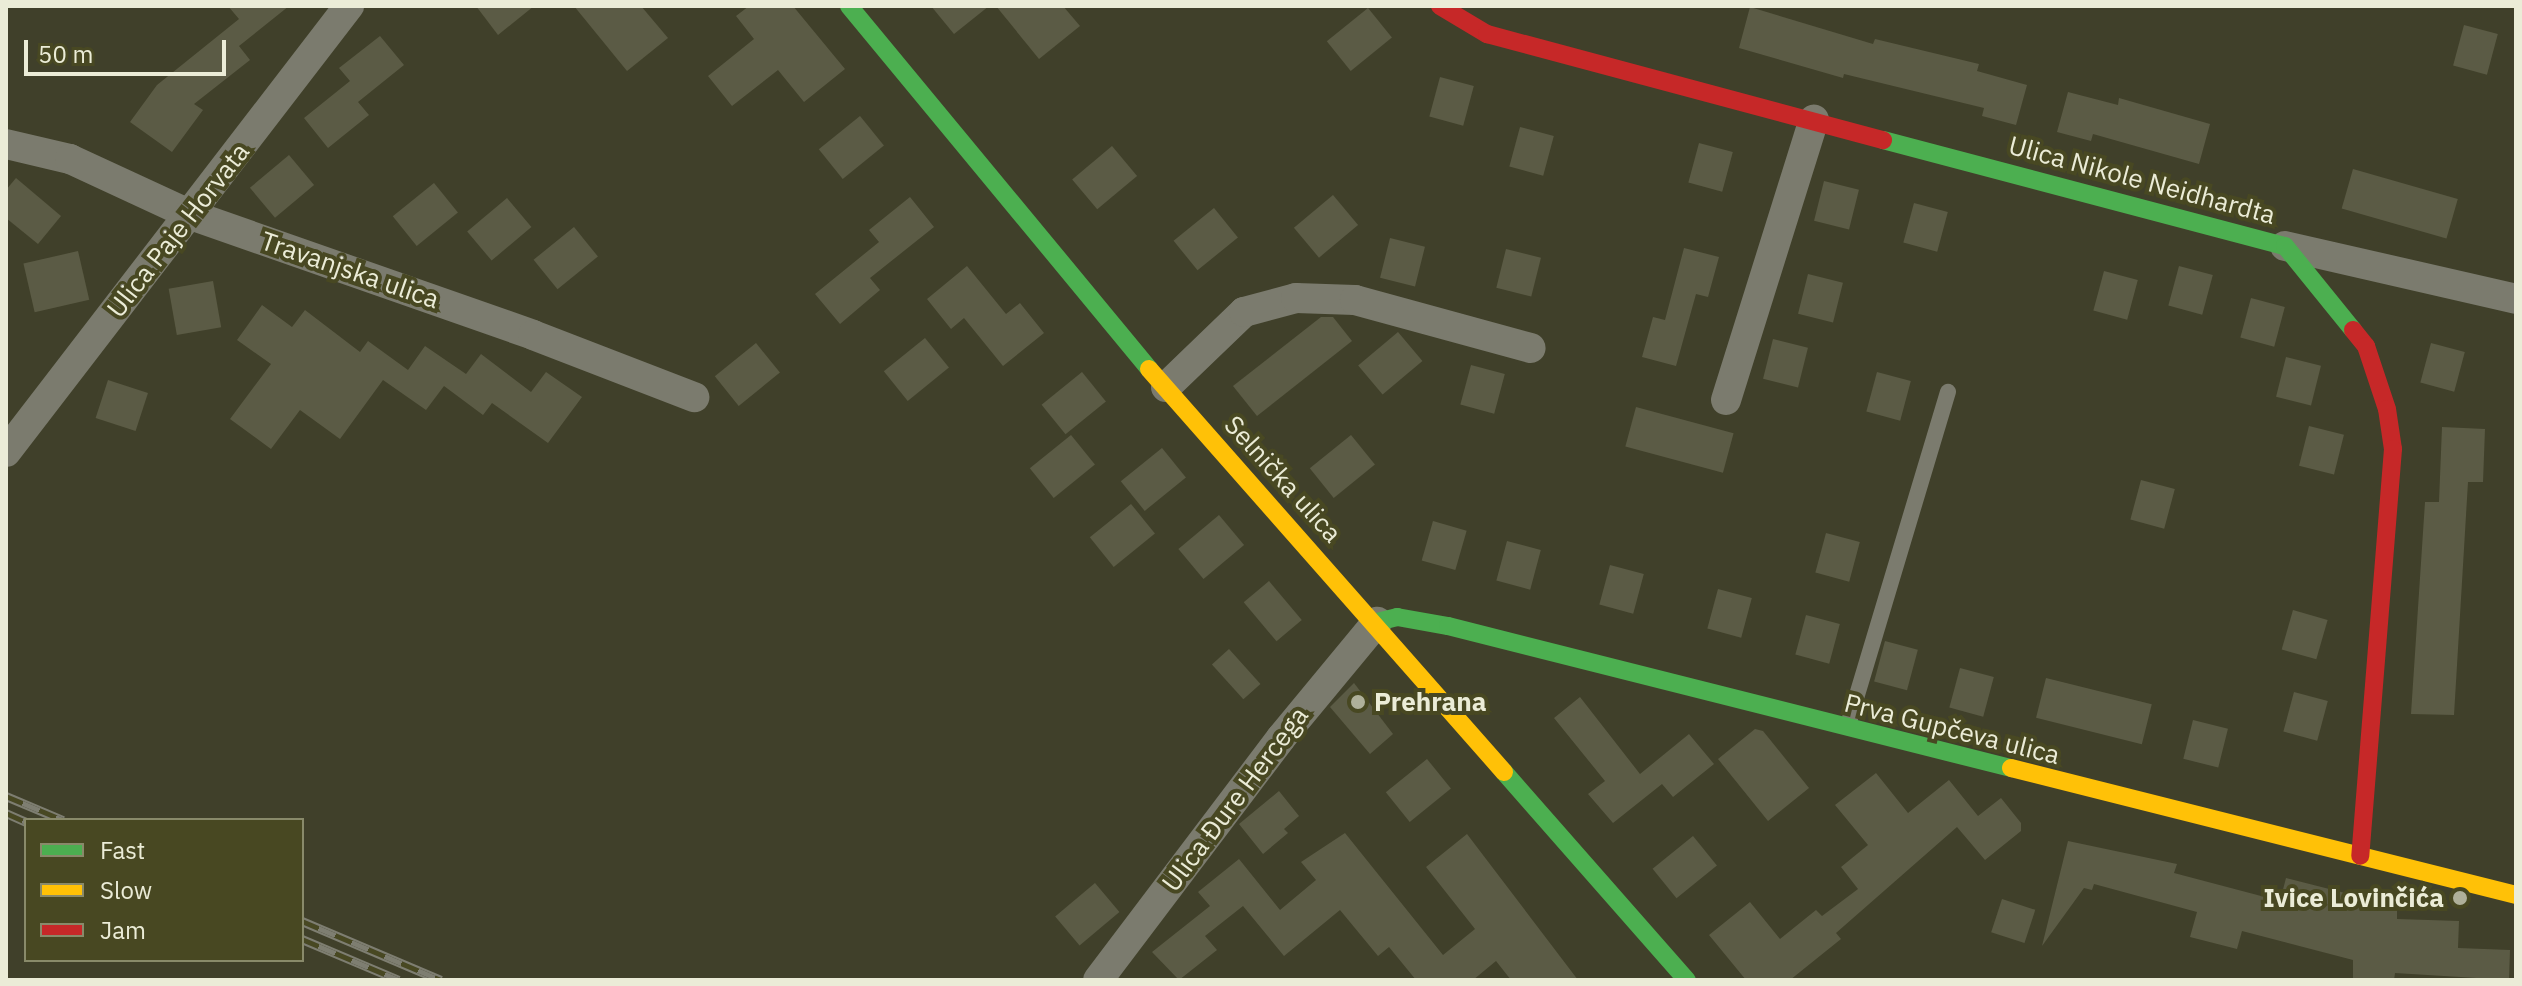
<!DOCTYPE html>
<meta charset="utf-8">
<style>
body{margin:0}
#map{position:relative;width:2522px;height:986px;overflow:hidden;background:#40402a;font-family:"IBM Plex Sans",sans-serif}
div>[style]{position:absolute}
.building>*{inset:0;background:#5b5b45;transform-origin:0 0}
.lane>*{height:16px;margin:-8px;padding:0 8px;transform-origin:8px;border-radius:8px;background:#7b7b6e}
.street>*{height:30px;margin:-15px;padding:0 15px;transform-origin:15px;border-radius:15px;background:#7b7b6e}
.fast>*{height:18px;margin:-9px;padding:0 9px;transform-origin:9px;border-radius:9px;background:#4caf50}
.slow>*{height:18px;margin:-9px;padding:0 9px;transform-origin:9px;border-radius:9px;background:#ffc107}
.jam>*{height:18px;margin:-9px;padding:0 9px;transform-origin:9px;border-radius:9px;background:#c62828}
.rail>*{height:9px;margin-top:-4.5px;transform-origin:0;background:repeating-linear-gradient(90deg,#484822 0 18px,#7e7e71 0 36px);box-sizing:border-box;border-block:2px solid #7e7e71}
.dots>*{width:22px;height:22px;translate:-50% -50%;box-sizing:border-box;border:4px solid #484822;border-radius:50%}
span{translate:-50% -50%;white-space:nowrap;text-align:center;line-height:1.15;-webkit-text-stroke:8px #484822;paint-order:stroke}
.street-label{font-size:26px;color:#ebecd7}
.poi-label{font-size:26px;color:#ebecd7;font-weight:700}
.left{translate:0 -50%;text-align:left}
.right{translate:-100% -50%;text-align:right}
.frame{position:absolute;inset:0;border:8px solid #ebecd7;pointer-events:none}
.legend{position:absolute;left:24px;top:818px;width:280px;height:144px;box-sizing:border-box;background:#484822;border:2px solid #898a6a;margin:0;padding:10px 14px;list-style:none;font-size:24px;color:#ebecd7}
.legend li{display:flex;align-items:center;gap:16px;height:40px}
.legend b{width:40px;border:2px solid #898a6a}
.scale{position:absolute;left:24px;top:40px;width:202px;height:36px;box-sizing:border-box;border:4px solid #ebecd7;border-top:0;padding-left:10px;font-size:24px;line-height:28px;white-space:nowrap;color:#ebecd7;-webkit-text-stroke:6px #484822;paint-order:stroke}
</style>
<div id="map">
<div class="building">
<i style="clip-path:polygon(228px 6px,289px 6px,239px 46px,250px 60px,194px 104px,203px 110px,172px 152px,130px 122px,157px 85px,239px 19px)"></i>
<i style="clip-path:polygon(476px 6px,534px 6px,498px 35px)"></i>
<i style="clip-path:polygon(574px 6px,641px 6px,668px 38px,627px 71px)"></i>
<i style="clip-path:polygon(749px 6px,793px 6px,845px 69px,804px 102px,778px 70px,732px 106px,708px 76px,754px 39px,736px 16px)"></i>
<i style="clip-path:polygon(931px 6px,989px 6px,954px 34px)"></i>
<i style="clip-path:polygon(996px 6px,1063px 6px,1080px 26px,1039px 59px)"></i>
<i style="clip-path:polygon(1750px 7px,1873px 44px,1875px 39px,1979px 64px,1977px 71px,2027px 85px,2016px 125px,1982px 116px,1984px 108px,1844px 74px,1843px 78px,1739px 48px)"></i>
<i style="left:1368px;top:8px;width:38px;height:53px;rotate:51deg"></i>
<i style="left:2464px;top:25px;width:35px;height:42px;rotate:15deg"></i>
<i style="clip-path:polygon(380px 36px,404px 65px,358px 102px,369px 115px,328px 148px,304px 118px,350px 81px,339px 68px)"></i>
<i style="left:1440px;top:77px;width:35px;height:41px;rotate:15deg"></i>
<i style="clip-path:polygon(2068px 92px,2118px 105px,2119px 98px,2210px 124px,2199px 164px,2093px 134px,2091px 141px,2057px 132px)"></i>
<i style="left:860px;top:116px;width:38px;height:53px;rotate:51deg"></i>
<i style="left:1520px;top:127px;width:35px;height:41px;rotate:15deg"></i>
<i style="left:1699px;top:143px;width:35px;height:41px;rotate:15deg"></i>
<i style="left:1112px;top:146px;width:39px;height:52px;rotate:50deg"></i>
<i style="left:289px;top:155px;width:39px;height:51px;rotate:50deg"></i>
<i style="left:2353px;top:169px;width:109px;height:41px;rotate:16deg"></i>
<i style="clip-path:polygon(16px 178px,61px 216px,38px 244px,6px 218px,6px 190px)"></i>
<i style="left:1824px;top:181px;width:36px;height:41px;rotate:14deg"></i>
<i style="left:434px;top:183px;width:38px;height:53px;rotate:51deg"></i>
<i style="left:1333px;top:195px;width:39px;height:51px;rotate:50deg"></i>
<i style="clip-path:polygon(910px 197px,934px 227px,870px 278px,880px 290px,840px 324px,815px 294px,879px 242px,869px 230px)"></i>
<i style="left:507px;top:198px;width:38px;height:52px;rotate:50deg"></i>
<i style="left:1914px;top:203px;width:35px;height:41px;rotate:15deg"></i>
<i style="left:1214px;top:208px;width:38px;height:52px;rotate:51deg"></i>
<i style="left:574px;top:227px;width:38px;height:52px;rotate:51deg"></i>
<i style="left:1390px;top:238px;width:36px;height:41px;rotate:14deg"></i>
<i style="clip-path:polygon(1684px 248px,1719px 257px,1708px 297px,1696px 294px,1676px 366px,1642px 357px,1653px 317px,1665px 320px)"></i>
<i style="left:1506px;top:249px;width:36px;height:40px;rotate:14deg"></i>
<i style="left:78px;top:251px;width:50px;height:56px;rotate:77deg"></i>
<i style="clip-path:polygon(967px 266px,1006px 314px,1020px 303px,1044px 333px,1003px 366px,964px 318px,951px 329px,927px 299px)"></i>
<i style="left:2179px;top:266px;width:35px;height:41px;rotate:15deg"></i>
<i style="left:2104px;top:271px;width:35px;height:41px;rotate:15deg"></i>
<i style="left:1808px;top:274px;width:36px;height:41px;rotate:14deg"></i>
<i style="left:213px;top:281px;width:47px;height:45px;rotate:80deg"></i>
<i style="left:2251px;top:298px;width:35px;height:41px;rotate:15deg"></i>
<i style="clip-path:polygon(262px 305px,292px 327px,305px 310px,360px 352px,368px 341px,408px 370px,425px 346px,466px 374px,481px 354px,531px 392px,546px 372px,582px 397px,548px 443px,492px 403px,483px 415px,444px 386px,426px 410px,383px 380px,340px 439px,300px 410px,271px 449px,230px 419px,271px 364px,237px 340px)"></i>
<i style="clip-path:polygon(1321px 317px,1333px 317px,1352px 341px,1257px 416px,1233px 386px)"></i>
<i style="left:1398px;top:332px;width:38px;height:52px;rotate:50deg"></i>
<i style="left:925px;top:338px;width:38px;height:53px;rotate:51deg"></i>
<i style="left:1773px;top:339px;width:36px;height:41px;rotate:14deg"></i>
<i style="left:756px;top:343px;width:38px;height:53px;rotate:51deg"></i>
<i style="left:2431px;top:343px;width:35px;height:41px;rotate:15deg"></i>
<i style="left:2286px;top:357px;width:36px;height:41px;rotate:14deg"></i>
<i style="left:1471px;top:365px;width:35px;height:41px;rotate:15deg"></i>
<i style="left:1082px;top:372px;width:38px;height:52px;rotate:51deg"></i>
<i style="left:1877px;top:372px;width:35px;height:41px;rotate:15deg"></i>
<i style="left:108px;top:380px;width:42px;height:40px;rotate:18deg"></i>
<i style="left:1636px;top:407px;width:101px;height:41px;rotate:15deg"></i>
<i style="left:2309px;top:426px;width:36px;height:41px;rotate:14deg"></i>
<i style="clip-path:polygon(2442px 427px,2485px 429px,2483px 482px,2468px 482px,2454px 715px,2411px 714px,2425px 502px,2439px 502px)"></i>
<i style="left:1071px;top:435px;width:38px;height:53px;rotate:51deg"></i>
<i style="left:1351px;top:435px;width:38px;height:53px;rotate:51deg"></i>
<i style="left:1162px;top:448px;width:38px;height:53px;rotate:51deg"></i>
<i style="left:2141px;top:480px;width:35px;height:41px;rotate:15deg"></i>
<i style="left:1131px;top:504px;width:38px;height:53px;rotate:51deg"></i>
<i style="left:1219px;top:515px;width:39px;height:53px;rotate:50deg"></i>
<i style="left:1433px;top:521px;width:35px;height:41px;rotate:16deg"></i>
<i style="left:1826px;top:533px;width:35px;height:41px;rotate:15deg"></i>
<i style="left:1507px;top:541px;width:35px;height:41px;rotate:15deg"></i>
<i style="left:1610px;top:565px;width:35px;height:41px;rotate:15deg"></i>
<i style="left:1269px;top:581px;width:51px;height:33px;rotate:50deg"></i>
<i style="left:1718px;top:589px;width:35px;height:41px;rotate:15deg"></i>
<i style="left:2293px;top:610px;width:36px;height:41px;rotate:16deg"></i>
<i style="left:1806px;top:615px;width:35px;height:41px;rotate:15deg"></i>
<i style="left:1885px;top:641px;width:34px;height:42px;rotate:15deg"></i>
<i style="left:1229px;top:649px;width:47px;height:23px;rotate:48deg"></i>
<i style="left:1960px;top:668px;width:35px;height:41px;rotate:15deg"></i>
<i style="left:2046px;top:678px;width:109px;height:41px;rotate:14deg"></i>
<i style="clip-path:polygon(1354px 683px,1393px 734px,1370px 754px,1330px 707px)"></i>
<i style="left:2294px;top:692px;width:35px;height:41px;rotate:15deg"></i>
<i style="clip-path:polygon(1580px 697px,1640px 774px,1689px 734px,1714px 764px,1673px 797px,1662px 784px,1613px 823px,1588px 794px,1605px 781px,1554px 718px)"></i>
<i style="left:2193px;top:720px;width:36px;height:40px;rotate:14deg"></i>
<i style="clip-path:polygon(1755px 729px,1763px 731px,1809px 788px,1768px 821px,1718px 759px)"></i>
<i style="left:1427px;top:759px;width:38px;height:53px;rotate:51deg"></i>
<i style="clip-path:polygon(1876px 773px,1908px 813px,1949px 780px,1978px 816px,2001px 798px,2021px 823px,2021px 831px,1985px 860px,1957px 827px,1836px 933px,1841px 939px,1790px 980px,1746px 980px,1709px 935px,1750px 902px,1780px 939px,1816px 910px,1822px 916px,1858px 889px,1841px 867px,1868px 845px,1835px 805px)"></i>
<i style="clip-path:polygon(1279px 791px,1299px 816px,1284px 829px,1288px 833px,1263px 854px,1239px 824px)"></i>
<i style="clip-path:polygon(1345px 833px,1443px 955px,1475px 929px,1426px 867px,1467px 834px,1578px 980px,1511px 980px,1496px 961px,1473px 980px,1416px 980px,1389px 947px,1378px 956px,1340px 910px,1284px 956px,1243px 906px,1205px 936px,1217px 950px,1179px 980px,1152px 952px,1210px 906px,1198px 892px,1239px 859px,1280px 910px,1316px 880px,1301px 862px)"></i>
<i style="left:1693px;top:836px;width:38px;height:52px;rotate:51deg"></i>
<i style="clip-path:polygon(2068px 841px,2177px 864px,2174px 873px,2280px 901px,2286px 878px,2345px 893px,2341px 906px,2397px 908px,2397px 919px,2459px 921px,2458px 948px,2510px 950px,2509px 980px,2395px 973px,2394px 980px,2353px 978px,2353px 960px,2242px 931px,2237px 949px,2190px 937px,2197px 912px,2094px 884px,2092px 890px,2084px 888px,2042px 946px)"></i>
<i style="left:1095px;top:883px;width:38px;height:52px;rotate:50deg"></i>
<i style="left:2002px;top:899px;width:35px;height:35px;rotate:18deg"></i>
</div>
<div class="lane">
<i style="left:1848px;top:725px;width:348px;rotate:-73.3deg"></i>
</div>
<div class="street">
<i style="left:6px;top:144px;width:66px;rotate:13.2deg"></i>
<i style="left:70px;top:159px;width:133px;rotate:24.8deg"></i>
<i style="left:191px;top:215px;width:362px;rotate:19.3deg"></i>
<i style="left:533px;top:335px;width:173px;rotate:21.1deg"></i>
<i style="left:2285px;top:246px;width:237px;rotate:12.9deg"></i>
<i style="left:1166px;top:387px;width:108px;rotate:-43.9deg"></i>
<i style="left:1244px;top:312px;width:54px;rotate:-15.1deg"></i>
<i style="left:1296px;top:298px;width:59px;rotate:1.9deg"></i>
<i style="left:1355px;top:300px;width:182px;rotate:15.3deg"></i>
<i style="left:1726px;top:400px;width:294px;rotate:-72.6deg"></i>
<i style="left:6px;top:452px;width:563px;rotate:-52.44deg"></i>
<i style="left:1098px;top:980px;width:303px;rotate:-52.9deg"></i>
<i style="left:1281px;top:738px;width:151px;rotate:-50.4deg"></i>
</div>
<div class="fast">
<i style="left:849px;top:6px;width:471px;rotate:50.4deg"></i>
<i style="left:1883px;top:140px;width:416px;rotate:14.8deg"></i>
<i style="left:2285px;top:246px;width:108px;rotate:51deg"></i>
<i style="left:1377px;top:622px;width:21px;rotate:-14deg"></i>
<i style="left:1397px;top:617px;width:52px;rotate:10deg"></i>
<i style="left:1448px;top:626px;width:581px;rotate:14.16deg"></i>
<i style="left:1504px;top:772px;width:277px;rotate:48.7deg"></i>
</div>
<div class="slow">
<i style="left:1149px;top:369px;width:537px;rotate:48.62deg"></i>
<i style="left:2011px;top:768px;width:521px;rotate:14.12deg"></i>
</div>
<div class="jam">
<i style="left:1440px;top:6px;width:55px;rotate:30.8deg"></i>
<i style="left:1487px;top:34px;width:410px;rotate:15deg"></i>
<i style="left:2353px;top:330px;width:21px;rotate:51deg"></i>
<i style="left:2366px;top:346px;width:66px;rotate:71.6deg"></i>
<i style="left:2387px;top:409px;width:40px;rotate:81.5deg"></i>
<i style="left:2393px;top:449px;width:408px;rotate:94.6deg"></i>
</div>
<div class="rail">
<i style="left:6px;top:796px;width:62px;rotate:22.8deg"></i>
<i style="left:6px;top:813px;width:22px;rotate:24deg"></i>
<i style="left:302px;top:921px;width:151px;rotate:23deg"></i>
<i style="left:302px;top:939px;width:105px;rotate:22.9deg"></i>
</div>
<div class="dots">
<i style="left:1358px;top:702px;background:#afb09a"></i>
<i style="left:2460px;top:898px;background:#afb09a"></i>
</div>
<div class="street-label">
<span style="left:2142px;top:180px;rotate:15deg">Ulica Nikole Neidhardta</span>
<span style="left:178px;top:230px;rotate:-52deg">Ulica Paje Horvata</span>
<span style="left:350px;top:270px;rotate:19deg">Travanjska ulica</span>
<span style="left:1283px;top:479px;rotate:48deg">Selnička ulica</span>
<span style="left:1952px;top:729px;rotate:14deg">Prva Gupčeva ulica</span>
<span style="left:1235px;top:799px;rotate:-53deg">Ulica Đure Hercega</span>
</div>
<div class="poi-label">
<span class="left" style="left:1374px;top:702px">Prehrana</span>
<span class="right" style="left:2444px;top:898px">Ivice Lovinčića</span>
</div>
<div class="frame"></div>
<ul class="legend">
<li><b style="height:10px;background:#4caf50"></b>Fast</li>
<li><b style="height:10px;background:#ffc107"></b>Slow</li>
<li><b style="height:10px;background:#c62828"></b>Jam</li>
</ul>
<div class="scale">50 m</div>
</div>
